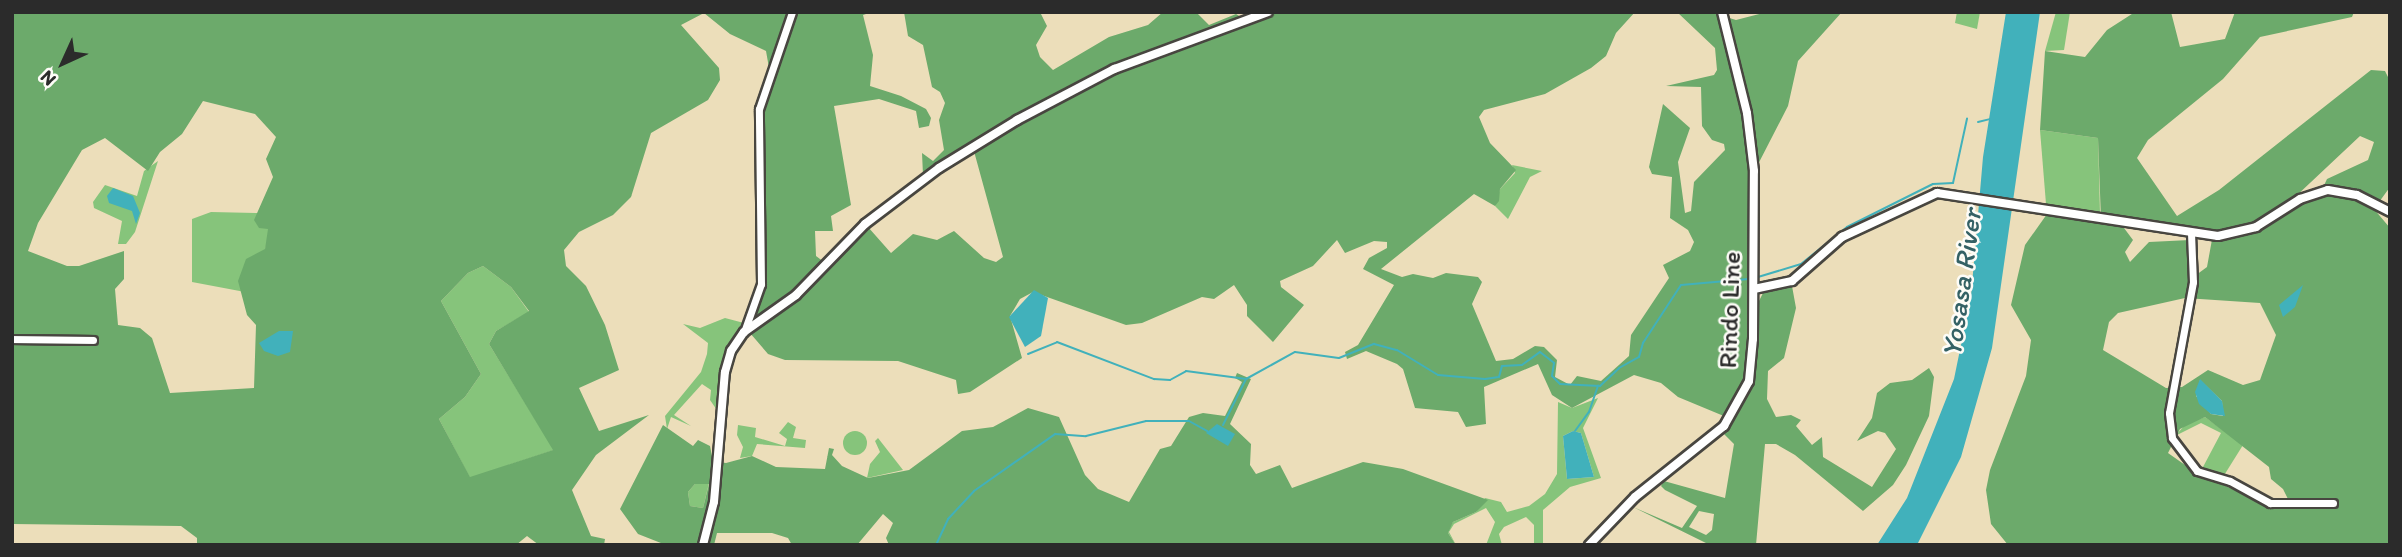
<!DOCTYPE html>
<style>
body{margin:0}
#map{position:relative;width:2402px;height:557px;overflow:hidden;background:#ecdeba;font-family:Itim,sans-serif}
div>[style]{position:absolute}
.green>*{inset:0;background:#86c47b}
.round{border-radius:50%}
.forest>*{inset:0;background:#6caa6b}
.water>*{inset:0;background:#41b1bb}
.stream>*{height:2px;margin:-1px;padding:0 1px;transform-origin:1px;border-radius:1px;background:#41b1bb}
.roads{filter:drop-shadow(2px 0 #484640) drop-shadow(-2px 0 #484640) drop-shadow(0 2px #484640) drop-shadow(0 -2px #484640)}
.minor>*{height:7px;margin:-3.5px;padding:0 3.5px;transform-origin:3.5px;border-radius:3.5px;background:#fff}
.tertiary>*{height:8px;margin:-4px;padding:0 4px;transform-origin:4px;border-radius:4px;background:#fff}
span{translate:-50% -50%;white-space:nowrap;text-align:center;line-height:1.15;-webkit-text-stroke:5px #fdfcf7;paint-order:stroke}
.street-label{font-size:26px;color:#2b2b2b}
.water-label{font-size:28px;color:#346165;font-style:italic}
.frame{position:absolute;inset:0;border:14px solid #2b2b2b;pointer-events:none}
.north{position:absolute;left:28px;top:28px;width:70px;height:70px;-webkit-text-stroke:5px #fdfcf7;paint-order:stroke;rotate:225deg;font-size:19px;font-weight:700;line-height:28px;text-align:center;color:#2b2b2b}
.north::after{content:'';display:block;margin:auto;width:24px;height:32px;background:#2b2b2b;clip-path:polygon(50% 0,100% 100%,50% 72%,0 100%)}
</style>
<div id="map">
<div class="green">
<i style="clip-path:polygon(1957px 12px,1980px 12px,1977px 29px,1955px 23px)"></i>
<i style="clip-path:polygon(2056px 12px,2070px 12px,2064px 50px,2045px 51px)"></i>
<i style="clip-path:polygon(2040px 130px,2098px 138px,2100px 213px,2046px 204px)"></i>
<i style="clip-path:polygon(158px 161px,135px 232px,126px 244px,118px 244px,122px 221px,94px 208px,93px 202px,105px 185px,137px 196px,144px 171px)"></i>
<i style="clip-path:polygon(1512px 165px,1542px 171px,1530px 177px,1508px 219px,1495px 206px,1500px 189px,1515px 173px)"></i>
<i style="clip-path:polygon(211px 212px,260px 213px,270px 227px,265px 251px,245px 292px,192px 282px,192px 219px)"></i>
<i style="clip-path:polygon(483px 266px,511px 287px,529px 312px,496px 331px,489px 344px,554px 450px,470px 478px,439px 419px,465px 397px,481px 374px,441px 301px,468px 273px)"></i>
<i style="clip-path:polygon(725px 318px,744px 323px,730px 346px,719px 413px,710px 400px,711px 390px,702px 384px,674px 415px,691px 426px,671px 417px,667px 429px,665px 416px,701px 372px,707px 354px,708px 343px,683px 324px,700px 328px)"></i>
<i style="clip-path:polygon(evenodd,1598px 398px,1583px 428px,1601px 478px,1570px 487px,1543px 510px,1543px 545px,1534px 545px,1534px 525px,1526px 517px,1504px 527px,1499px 534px,1502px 545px,1486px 545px,1495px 522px,1486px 508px,1454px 524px,1449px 532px,1456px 545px,1448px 533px,1449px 528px,1453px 522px,1476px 512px,1485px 498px,1501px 502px,1507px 512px,1529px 506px,1545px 494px,1557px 474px,1558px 402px,1572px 408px,1598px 398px,1573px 431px,1581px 433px,1594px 477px,1567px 479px,1563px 436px,1573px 431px)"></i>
<i style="clip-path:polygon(2205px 417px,2243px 445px,2223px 477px,2198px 466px,2203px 467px,2221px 433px,2201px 423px,2175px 436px,2186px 424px)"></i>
<i style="clip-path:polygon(788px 422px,796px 427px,793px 438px,806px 440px,805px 448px,757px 444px,752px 456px,740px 458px,743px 447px,737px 435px,738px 425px,756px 428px,755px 437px,785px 446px,787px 439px,779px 433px)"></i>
<i class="round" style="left:843px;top:431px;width:24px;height:24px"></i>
<i style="clip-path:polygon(878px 438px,903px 470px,867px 478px,870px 464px,880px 452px,875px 441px)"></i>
<i style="clip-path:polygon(709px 483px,703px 508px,690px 506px,688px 492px,695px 484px)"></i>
</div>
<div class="forest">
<i style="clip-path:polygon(evenodd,12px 12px,872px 12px,863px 15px,873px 55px,870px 86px,901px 96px,926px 109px,931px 118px,929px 126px,919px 128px,916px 111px,879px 99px,834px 106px,851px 205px,831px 216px,833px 231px,815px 231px,816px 256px,828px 265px,868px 227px,891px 253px,913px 234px,937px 240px,954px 231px,984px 258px,996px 262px,1003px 257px,972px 144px,923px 175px,922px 153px,933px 161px,944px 150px,939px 120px,945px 103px,940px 92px,932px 87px,923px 45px,908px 36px,904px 12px,1040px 12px,1047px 26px,1036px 45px,1040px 57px,1053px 70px,1109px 37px,1148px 25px,1163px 12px,1196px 12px,1209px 25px,1236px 14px,1244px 19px,1259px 12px,1635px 12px,1616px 33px,1606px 56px,1591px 68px,1545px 94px,1484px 110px,1479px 117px,1490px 143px,1516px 170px,1500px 189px,1499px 201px,1495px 206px,1474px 194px,1381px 269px,1402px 277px,1413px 274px,1433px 278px,1446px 273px,1478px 277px,1482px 282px,1472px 304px,1496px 361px,1513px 359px,1535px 346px,1544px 347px,1557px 360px,1555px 377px,1570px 385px,1577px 376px,1601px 381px,1629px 356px,1631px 335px,1669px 278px,1663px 265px,1690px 251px,1694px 242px,1688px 230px,1670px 218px,1672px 177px,1652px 174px,1649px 167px,1663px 104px,1690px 128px,1678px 162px,1685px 213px,1691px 211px,1694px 182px,1725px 150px,1724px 144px,1712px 140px,1702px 126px,1701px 87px,1666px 86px,1714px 75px,1717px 70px,1715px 48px,1677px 12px,1716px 14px,1736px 20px,1767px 12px,1842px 12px,1798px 61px,1788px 106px,1752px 176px,1752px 305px,1757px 305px,1763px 293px,1792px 286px,1796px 308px,1784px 358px,1768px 371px,1767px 399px,1776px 417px,1791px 415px,1801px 420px,1796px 426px,1812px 445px,1822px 437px,1823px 457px,1872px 487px,1896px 449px,1885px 433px,1878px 431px,1857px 441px,1872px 418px,1877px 393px,1890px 383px,1912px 380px,1929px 368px,1934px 377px,1929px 416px,1906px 465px,1893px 485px,1863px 511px,1795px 455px,1776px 444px,1765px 444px,1756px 545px,1710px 545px,1633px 507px,1682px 528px,1697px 506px,1665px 490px,1661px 486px,1664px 481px,1725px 498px,1734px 444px,1724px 434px,1731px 419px,1678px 397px,1661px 383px,1634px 375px,1572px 408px,1552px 395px,1538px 364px,1484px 387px,1486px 424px,1466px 427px,1458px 412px,1415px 408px,1403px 369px,1397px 364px,1366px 351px,1347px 359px,1345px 352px,1358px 345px,1394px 285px,1363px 269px,1369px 258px,1387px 248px,1387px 242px,1374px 241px,1345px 253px,1337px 240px,1313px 266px,1280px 281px,1281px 287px,1304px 305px,1273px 342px,1247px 316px,1247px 305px,1234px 285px,1214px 299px,1202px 297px,1142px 323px,1126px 325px,1033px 292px,1020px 299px,1010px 316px,1022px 358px,970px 392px,958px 394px,956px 380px,898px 361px,785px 360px,768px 354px,750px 333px,751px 321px,763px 295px,760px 119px,769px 68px,766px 51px,730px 34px,704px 13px,681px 25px,719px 68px,720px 80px,708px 100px,651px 133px,631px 197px,613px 215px,579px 232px,564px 250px,566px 266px,586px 286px,605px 325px,619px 370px,579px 388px,599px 431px,649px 415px,596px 455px,572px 490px,591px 536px,605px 539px,604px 545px,539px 545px,527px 536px,516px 545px,197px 545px,197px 538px,181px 526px,12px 524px,12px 12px,203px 101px,255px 114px,276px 137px,266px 159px,273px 177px,254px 220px,259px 228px,268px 229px,265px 249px,246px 259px,238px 281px,247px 315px,256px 325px,254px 388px,170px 393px,152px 338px,140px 328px,118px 325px,115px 289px,124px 279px,124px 251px,79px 266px,67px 266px,28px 251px,38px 223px,82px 150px,105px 138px,148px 171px,160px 152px,182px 134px,203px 101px,12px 12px,483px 266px,511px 287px,529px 311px,496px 331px,489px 344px,553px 450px,470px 477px,439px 419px,465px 397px,481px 374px,441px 301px,468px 273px,483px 266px,12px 12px,1699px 511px,1714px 514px,1712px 530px,1706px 535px,1689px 527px,1699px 511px)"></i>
<i style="clip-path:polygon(evenodd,2135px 12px,2171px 12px,2180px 47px,2225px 39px,2235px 12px,2354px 12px,2352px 17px,2260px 37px,2223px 79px,2148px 140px,2137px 158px,2177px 216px,2219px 190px,2371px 70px,2385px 71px,2390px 81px,2390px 187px,2374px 209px,2390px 228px,2390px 545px,2008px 545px,1991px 524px,1986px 490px,1990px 470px,2026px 376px,2031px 340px,2011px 305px,2025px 245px,2047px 214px,2101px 220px,2098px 138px,2040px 130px,2045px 51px,2085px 57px,2107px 30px,2135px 12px,2360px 136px,2374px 142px,2368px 160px,2327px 179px,2320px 194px,2294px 198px,2360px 136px,2135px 12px,2139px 223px,2213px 234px,2207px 267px,2192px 278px,2190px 240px,2149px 242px,2130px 262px,2125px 252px,2133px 240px,2124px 228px,2139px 223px,2135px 12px,2185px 298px,2260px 303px,2276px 335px,2260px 380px,2243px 385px,2208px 370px,2182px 387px,2166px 388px,2103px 350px,2109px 322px,2118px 313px,2185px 298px,2135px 12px,2200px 380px,2222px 401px,2223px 416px,2211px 414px,2196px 396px,2200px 380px,2135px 12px,2205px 417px,2269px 467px,2271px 479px,2283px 489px,2291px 505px,2263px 503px,2195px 472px,2168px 453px,2180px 429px,2205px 417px)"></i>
<i style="clip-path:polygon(evenodd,1237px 373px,1251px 379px,1230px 424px,1251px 444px,1250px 465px,1256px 474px,1280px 465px,1292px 488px,1363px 462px,1403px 469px,1488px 500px,1476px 512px,1453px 522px,1448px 533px,1456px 545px,889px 545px,886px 538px,893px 523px,883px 514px,857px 545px,792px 545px,788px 538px,772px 533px,717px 533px,714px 545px,666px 545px,638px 534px,620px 509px,663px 425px,693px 446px,698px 440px,710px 446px,713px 461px,726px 463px,752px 456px,776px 467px,825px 469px,829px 448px,834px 449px,832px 455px,842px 466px,868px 478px,909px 470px,962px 431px,993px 427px,1028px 408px,1059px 417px,1085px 475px,1098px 489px,1129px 502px,1160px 449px,1171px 446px,1189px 417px,1203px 413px,1225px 416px,1242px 382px,1235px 378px,1237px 373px,695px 484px,709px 484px,703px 508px,690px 506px,688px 492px,695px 484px)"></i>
</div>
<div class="water">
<i style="clip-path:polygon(2006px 12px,2040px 12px,1992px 348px,1961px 457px,1917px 545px,1877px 545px,1907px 498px,1954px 379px,1971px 296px,1983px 157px)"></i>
<i style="clip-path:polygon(113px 188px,133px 196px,140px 213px,136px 224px,132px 211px,109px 203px,107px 196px)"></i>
<i style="clip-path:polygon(2303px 285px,2295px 307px,2283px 317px,2279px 305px)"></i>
<i style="clip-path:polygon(1034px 290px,1048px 298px,1041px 336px,1025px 347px,1009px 317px)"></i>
<i style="clip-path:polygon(279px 331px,293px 331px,290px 352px,278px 356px,264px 351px,259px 343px)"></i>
<i style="clip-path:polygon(2200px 379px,2222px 401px,2225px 416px,2211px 414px,2199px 404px,2195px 392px)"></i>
<i style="clip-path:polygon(1217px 424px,1235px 434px,1228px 446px,1206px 433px)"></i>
<i style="clip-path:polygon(1573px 431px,1581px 433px,1594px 477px,1567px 479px,1563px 436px)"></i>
</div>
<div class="stream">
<i style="left:1978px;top:122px;width:12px;rotate:-14deg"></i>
<i style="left:1758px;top:277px;width:45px;rotate:-16.8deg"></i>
<i style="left:1801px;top:264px;width:59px;rotate:-38.8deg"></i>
<i style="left:1847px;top:227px;width:96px;rotate:-26.6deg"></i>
<i style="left:1933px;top:184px;width:20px;rotate:-3deg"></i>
<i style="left:1953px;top:183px;width:66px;rotate:-77.7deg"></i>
<i style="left:1028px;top:354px;width:31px;rotate:-22deg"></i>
<i style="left:1057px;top:342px;width:104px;rotate:20.9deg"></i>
<i style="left:1154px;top:379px;width:16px;rotate:4deg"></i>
<i style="left:1170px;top:380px;width:18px;rotate:-29deg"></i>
<i style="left:1186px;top:371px;width:61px;rotate:7.6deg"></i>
<i style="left:1246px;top:379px;width:56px;rotate:-28.9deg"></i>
<i style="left:1295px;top:352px;width:44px;rotate:7.8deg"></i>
<i style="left:1339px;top:358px;width:38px;rotate:-22deg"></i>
<i style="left:1374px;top:344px;width:24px;rotate:15deg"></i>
<i style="left:1397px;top:350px;width:48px;rotate:31.4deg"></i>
<i style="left:1438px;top:375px;width:47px;rotate:4.9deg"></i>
<i style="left:1485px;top:379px;width:14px;rotate:-8deg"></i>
<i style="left:1499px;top:377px;width:11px;rotate:-75deg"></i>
<i style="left:1502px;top:366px;width:20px;rotate:-3deg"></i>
<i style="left:1522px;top:365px;width:22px;rotate:-36deg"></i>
<i style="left:1540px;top:352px;width:18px;rotate:38deg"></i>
<i style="left:1554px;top:363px;width:13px;rotate:99deg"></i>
<i style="left:1552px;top:376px;width:11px;rotate:45deg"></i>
<i style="left:1560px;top:384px;width:40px;rotate:2.9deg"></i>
<i style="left:1600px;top:386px;width:26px;rotate:-43deg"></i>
<i style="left:1619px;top:368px;width:23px;rotate:-29deg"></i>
<i style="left:1639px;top:357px;width:15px;rotate:-74deg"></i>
<i style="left:1643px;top:343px;width:69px;rotate:-56.8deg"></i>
<i style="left:1681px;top:285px;width:68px;rotate:-5deg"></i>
<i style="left:1223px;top:425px;width:51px;rotate:-63.4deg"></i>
<i style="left:1575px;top:431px;width:24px;rotate:-54deg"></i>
<i style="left:1589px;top:412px;width:28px;rotate:-71deg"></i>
<i style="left:936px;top:545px;width:29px;rotate:-65deg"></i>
<i style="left:948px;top:519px;width:38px;rotate:-47deg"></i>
<i style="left:974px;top:491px;width:99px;rotate:-35.1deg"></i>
<i style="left:1055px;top:434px;width:31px;rotate:4deg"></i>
<i style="left:1086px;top:436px;width:62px;rotate:-14deg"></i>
<i style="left:1146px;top:421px;width:43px"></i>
<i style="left:1189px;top:421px;width:21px;rotate:29deg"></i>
</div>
<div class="roads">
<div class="minor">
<i style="left:2191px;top:233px;width:49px;rotate:87.7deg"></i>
<i style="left:2193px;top:282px;width:133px;rotate:100.4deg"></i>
<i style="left:2169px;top:413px;width:25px;rotate:83deg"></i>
<i style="left:2172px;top:438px;width:41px;rotate:52.9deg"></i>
<i style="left:2197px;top:471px;width:34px;rotate:17deg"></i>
<i style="left:2230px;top:481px;width:46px;rotate:28.8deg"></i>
<i style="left:2270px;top:503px;width:63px"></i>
<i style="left:744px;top:332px;width:51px;rotate:-70.5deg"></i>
<i style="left:761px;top:284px;width:175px;rotate:-90.7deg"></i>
<i style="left:759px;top:109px;width:102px;rotate:-71.2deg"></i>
<i style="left:12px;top:339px;width:81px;rotate:0.7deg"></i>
</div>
<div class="tertiary">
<i style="left:1754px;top:289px;width:39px;rotate:-12deg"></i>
<i style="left:1792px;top:281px;width:67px;rotate:-41.3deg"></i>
<i style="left:1842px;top:237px;width:105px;rotate:-24.9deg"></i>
<i style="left:1937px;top:193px;width:284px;rotate:8.7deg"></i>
<i style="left:2218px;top:236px;width:39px;rotate:-13deg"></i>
<i style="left:2256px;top:227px;width:52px;rotate:-32.5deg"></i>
<i style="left:2300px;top:199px;width:29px;rotate:-18deg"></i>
<i style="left:2328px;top:190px;width:29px;rotate:10deg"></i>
<i style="left:2357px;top:195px;width:37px;rotate:27deg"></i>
<i style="left:703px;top:545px;width:44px;rotate:-75.7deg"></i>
<i style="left:714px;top:502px;width:130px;rotate:-85.2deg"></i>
<i style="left:725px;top:372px;width:22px;rotate:-74deg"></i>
<i style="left:731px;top:351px;width:23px;rotate:-56deg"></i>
<i style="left:744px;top:332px;width:64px;rotate:-35.4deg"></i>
<i style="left:796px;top:295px;width:99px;rotate:-45.8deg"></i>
<i style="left:865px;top:224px;width:93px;rotate:-37.1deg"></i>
<i style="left:939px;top:168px;width:92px;rotate:-31.6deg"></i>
<i style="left:1017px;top:120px;width:110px;rotate:-27.7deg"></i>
<i style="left:1114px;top:69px;width:164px;rotate:-20.3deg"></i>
<i style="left:1589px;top:545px;width:66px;rotate:-46.2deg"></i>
<i style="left:1635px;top:497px;width:114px;rotate:-38.6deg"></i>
<i style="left:1724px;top:426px;width:51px;rotate:-60.9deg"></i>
<i style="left:1749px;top:381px;width:42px;rotate:-84.6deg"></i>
<i style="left:1753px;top:339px;width:168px;rotate:-89.7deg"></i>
<i style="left:1754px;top:171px;width:58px;rotate:-96.9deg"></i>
<i style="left:1747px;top:113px;width:104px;rotate:-103.9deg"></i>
</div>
</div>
<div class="street-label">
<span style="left:1730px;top:310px;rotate:-88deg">Rindo Line</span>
</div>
<div class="water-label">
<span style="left:1961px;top:283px;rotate:-82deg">Yosasa River</span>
</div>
<div class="frame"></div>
<div class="north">N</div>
</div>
